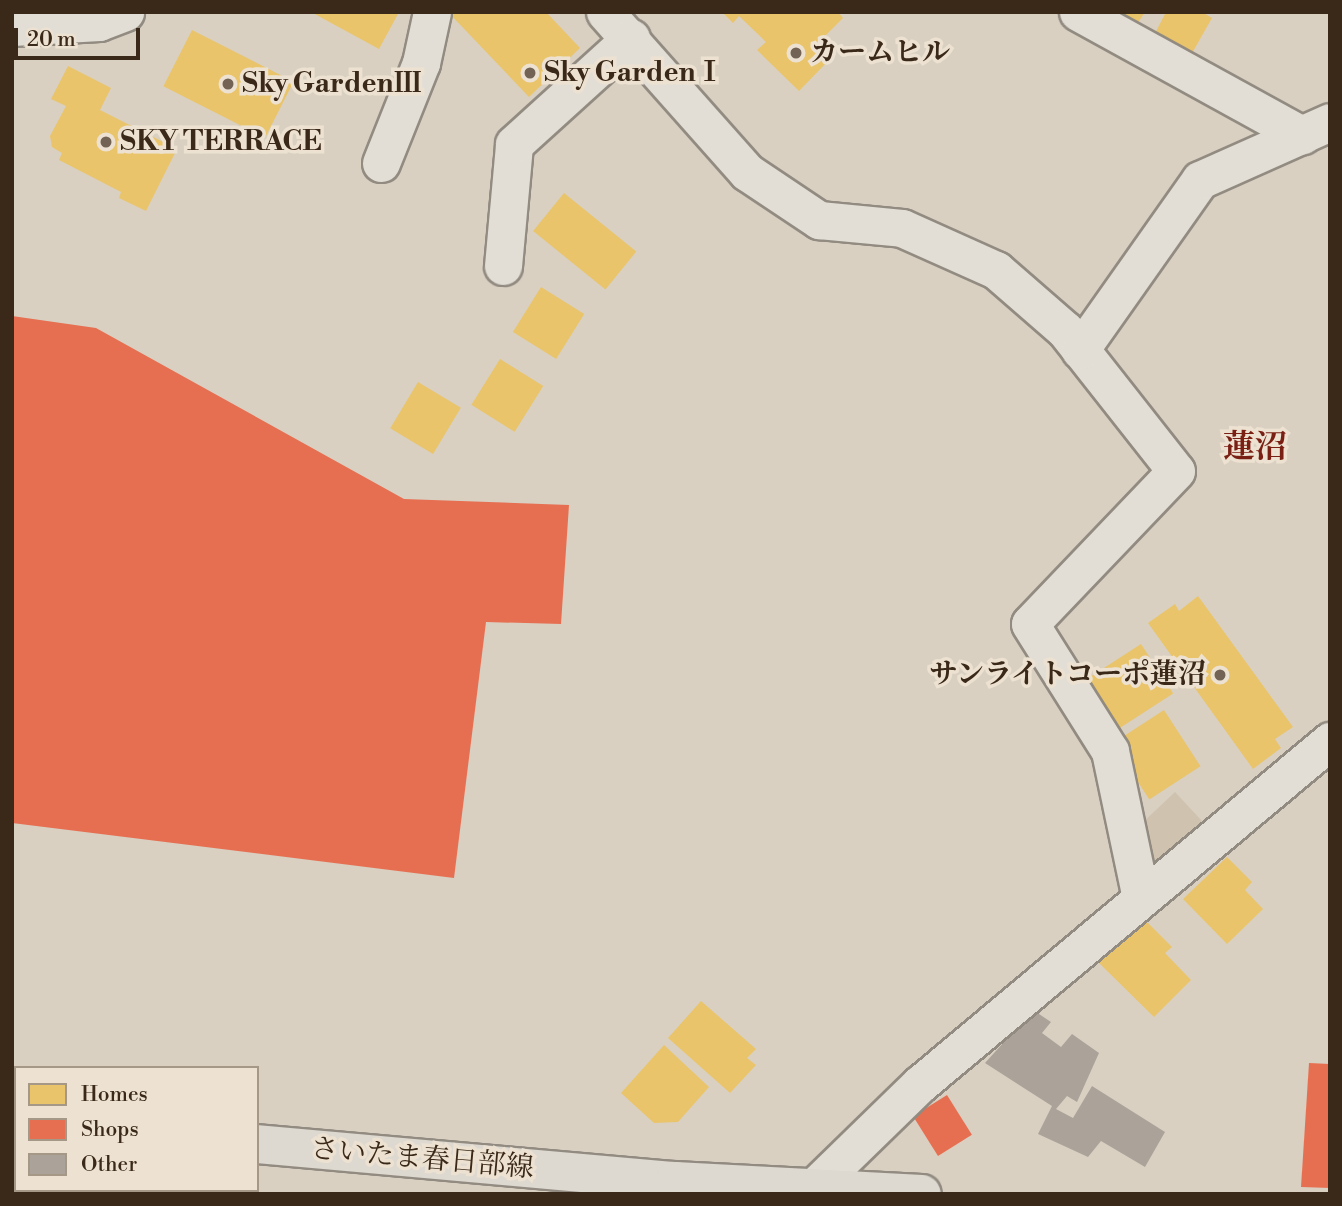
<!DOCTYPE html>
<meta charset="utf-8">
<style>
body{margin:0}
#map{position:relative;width:1342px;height:1206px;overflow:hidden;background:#d9d0c2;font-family:"Libre Bodoni","Noto Serif JP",serif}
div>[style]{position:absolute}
.green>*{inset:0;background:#cfc2ae}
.homes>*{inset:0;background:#e9c46a;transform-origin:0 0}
.shops>*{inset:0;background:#e76f51;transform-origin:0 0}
.building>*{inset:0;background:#aba399}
.roads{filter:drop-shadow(2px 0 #928b81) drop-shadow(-2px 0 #928b81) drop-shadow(0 2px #928b81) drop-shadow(0 -2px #928b81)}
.minor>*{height:37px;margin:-18.5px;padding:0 18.5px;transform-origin:18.5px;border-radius:18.5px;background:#e2ded6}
.primary>*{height:38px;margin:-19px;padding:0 19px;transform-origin:19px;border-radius:19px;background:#ddd8d0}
.dots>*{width:19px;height:19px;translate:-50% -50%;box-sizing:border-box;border:4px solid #ede2d1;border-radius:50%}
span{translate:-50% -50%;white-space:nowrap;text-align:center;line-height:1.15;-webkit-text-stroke:7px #ede2d1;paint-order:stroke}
.poi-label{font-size:28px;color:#3a2818;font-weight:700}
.left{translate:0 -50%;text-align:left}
.right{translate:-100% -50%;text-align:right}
.street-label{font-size:28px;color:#3a2818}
.quarter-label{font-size:32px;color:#7a1f14;font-weight:700}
.frame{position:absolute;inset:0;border:14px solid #3a2818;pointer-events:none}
.legend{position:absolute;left:14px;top:1066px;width:245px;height:126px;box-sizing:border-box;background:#ede2d1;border:2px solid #a59887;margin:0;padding:9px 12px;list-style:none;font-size:21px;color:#3a2818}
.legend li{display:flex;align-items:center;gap:14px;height:35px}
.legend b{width:35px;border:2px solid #a59887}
.scale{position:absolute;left:14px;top:28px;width:126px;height:32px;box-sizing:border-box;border:4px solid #3a2818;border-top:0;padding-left:9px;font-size:21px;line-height:24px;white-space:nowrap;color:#3a2818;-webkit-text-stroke:5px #ede2d1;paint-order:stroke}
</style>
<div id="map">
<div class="green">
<i style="clip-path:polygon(1175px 792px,1202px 821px,1147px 876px,1139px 826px)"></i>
</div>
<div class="homes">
<i style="clip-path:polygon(311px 12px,399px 12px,379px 49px)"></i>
<i style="clip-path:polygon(448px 12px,546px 12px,580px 48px,529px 97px)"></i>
<i style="clip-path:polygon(722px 12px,838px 12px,843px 18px,820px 41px,834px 55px,799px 91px,757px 50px,766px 42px,739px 16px,733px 23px)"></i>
<i style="clip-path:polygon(1095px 12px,1145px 12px,1130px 35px)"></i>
<i style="clip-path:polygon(1166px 12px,1202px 12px,1212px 18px,1187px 62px,1151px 41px)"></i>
<i style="left:192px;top:30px;width:114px;height:63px;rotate:27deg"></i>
<i style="clip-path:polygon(68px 66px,111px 88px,100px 110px,177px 149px,146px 211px,119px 198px,121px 192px,59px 160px,62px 153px,52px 147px,50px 136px,66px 106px,51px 99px)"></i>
<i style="left:564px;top:193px;width:93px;height:49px;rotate:39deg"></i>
<i style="left:541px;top:287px;width:51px;height:53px;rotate:32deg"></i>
<i style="left:500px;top:359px;width:51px;height:54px;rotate:32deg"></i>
<i style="left:418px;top:382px;width:50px;height:54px;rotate:31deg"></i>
<i style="clip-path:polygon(1198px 596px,1293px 727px,1275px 739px,1281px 748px,1253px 769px,1148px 623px,1175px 604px,1179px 611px)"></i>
<i style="left:1141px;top:644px;width:59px;height:64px;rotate:57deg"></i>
<i style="left:1164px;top:710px;width:67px;height:61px;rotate:57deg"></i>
<i style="clip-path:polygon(1227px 857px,1252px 882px,1245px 890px,1263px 909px,1227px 944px,1183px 899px)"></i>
<i style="clip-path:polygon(1142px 917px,1172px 947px,1165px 953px,1191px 980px,1154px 1017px,1097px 961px)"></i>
<i style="clip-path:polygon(701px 1001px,756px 1049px,747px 1058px,756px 1065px,730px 1093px,668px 1038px)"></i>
<i style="clip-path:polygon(664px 1045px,709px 1087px,678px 1122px,654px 1123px,621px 1093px)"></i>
</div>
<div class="shops">
<i style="clip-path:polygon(12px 316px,96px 328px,404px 499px,569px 505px,561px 624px,486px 622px,454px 878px,12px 823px)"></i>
<i style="clip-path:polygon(1309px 1063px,1330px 1064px,1330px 1188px,1301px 1187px)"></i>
<i style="left:947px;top:1095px;width:47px;height:40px;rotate:58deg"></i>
</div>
<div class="building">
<i style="clip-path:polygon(1033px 1010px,1051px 1022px,1042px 1033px,1061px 1047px,1072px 1034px,1099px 1053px,1077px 1102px,1067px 1096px,1056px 1109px,1073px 1118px,1092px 1086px,1165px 1132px,1145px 1167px,1101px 1141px,1088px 1157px,1038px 1134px,1052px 1106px,985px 1063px)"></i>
</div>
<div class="roads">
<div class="minor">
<i style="left:605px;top:12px;width:214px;rotate:48.4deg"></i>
<i style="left:747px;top:172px;width:87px;rotate:33.7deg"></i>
<i style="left:819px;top:220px;width:83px;rotate:5.5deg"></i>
<i style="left:902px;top:228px;width:103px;rotate:24.1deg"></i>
<i style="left:996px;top:270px;width:91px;rotate:41deg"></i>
<i style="left:1065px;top:330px;width:179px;rotate:51.8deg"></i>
<i style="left:1176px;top:471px;width:211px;rotate:133.7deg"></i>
<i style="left:1030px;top:624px;width:150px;rotate:57.8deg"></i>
<i style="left:1110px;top:751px;width:150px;rotate:78.1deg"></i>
<i style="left:1078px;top:12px;width:256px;rotate:28.8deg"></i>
<i style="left:12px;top:27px;width:87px;rotate:-3.3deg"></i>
<i style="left:99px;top:22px;width:28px;rotate:-21deg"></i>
<i style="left:381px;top:163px;width:108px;rotate:-68.2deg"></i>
<i style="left:421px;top:63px;width:52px;rotate:-77.8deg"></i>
<i style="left:503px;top:266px;width:122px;rotate:-84.8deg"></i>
<i style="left:514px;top:144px;width:158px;rotate:-42.2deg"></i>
<i style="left:1080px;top:350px;width:208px;rotate:-54.8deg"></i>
<i style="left:1200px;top:180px;width:142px;rotate:-24deg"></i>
<i style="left:815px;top:1186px;width:146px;rotate:-44.2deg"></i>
<i style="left:920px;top:1084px;width:535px;rotate:-39.92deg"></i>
<i style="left:159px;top:1194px;width:4px;rotate:-76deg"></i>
</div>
<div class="primary">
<i style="left:12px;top:1114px;width:4px"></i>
<i style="left:257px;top:1144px;width:420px;rotate:5.1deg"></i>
<i style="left:675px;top:1181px;width:247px;rotate:3deg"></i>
</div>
</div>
<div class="dots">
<i style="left:796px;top:53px;background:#726354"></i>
<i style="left:530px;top:73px;background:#726354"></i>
<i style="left:228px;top:84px;background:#726354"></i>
<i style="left:106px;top:142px;background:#726354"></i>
<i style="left:1220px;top:675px;background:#726354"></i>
</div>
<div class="poi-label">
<span class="left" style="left:810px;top:53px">カームヒル</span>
<span class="left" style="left:544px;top:73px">Sky GardenⅠ</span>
<span class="left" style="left:242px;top:84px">Sky GardenⅢ</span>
<span class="left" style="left:120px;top:142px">SKY TERRACE</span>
<span class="right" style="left:1206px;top:675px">サンライトコーポ蓮沼</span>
</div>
<div class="street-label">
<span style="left:422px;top:1159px;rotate:5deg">さいたま春日部線</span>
</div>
<div class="quarter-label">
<span style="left:1255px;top:447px">蓮沼</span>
</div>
<div class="frame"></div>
<ul class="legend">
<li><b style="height:19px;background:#e9c46a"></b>Homes</li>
<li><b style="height:19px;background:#e76f51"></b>Shops</li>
<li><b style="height:19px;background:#aba399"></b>Other</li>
</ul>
<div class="scale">20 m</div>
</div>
